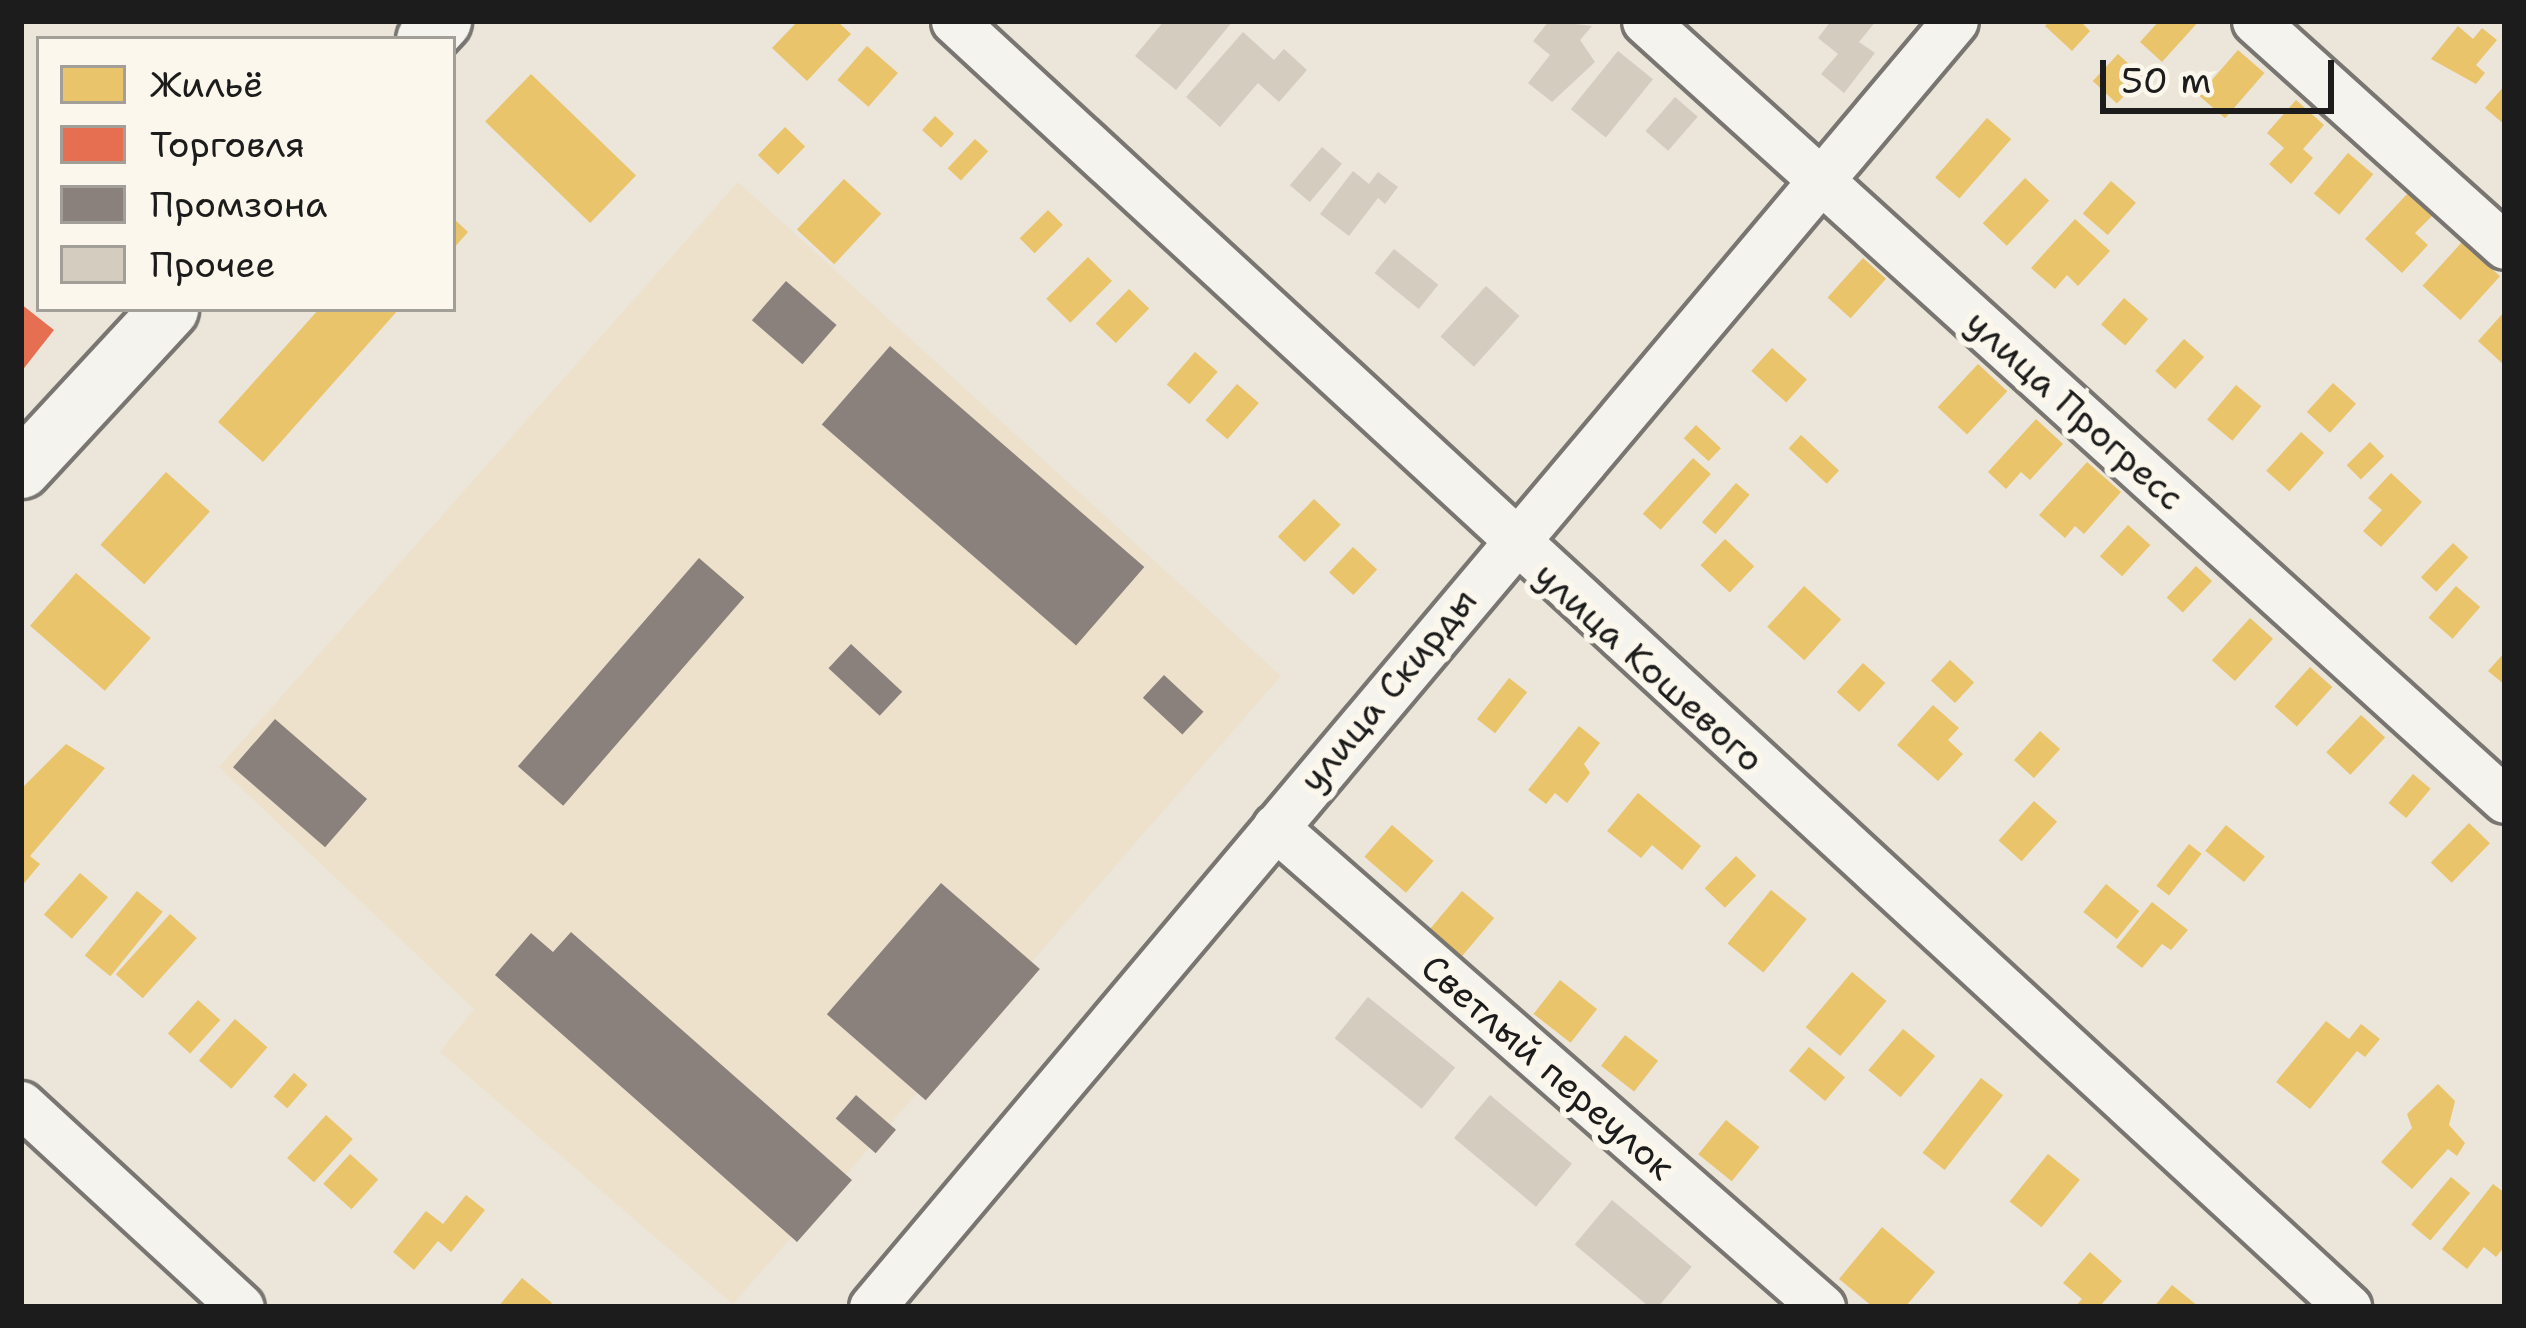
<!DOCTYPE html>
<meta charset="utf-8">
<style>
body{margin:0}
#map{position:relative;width:2526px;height:1328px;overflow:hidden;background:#ebe5da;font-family:"Shantell Sans",sans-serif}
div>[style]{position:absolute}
.built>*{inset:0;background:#ede1cc}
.homes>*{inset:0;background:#e9c46a;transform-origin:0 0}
.shops>*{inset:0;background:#e76f51}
.industry>*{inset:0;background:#8a817c;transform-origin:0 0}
.building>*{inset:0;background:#d4ccbf;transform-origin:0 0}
.roads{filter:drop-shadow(3px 0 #797672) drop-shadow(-3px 0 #797672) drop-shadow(0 3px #797672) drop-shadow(0 -3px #797672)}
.minor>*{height:45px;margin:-22.5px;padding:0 22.5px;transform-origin:22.5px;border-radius:22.5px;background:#f4f3ee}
.major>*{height:57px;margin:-28.5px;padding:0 28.5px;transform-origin:28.5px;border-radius:28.5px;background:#f4f3ee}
span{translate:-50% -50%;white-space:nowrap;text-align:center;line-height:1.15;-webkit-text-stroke:12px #fbf7ec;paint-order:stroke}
.street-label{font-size:36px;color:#1c1c1c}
.frame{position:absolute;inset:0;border:24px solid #1c1c1c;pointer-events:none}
.legend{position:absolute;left:36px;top:36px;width:420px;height:276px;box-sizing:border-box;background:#fbf7ec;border:3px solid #a29f99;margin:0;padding:15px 21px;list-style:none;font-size:36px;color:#1c1c1c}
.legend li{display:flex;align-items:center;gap:24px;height:60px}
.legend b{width:60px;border:3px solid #a29f99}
.scale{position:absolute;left:2100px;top:60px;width:234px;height:54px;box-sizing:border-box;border:6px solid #1c1c1c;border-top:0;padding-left:15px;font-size:36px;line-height:42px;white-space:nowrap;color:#1c1c1c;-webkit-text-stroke:9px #fbf7ec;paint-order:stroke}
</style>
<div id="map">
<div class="built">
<i style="clip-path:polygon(738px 182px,1281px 676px,733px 1304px,440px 1052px,474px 1009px,219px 767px)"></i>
</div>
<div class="homes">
<i style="clip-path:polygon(798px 21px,837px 21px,851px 34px,807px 81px,772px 48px)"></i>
<i style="clip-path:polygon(2050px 21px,2080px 21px,2090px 31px,2072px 51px,2045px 26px)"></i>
<i style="clip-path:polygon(2159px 21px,2199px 21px,2162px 62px,2140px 42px)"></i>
<i style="clip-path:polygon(2458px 26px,2473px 39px,2482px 28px,2497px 40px,2476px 65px,2485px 73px,2476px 84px,2431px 59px)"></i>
<i style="left:867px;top:46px;width:41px;height:45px;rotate:41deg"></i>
<i style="left:2238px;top:50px;width:35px;height:60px;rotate:41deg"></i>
<i style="left:2118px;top:54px;width:33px;height:37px;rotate:43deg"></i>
<i style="left:531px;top:74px;width:146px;height:66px;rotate:44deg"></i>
<i style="clip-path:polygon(2505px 85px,2505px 125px,2485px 108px)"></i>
<i style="clip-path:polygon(2296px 100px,2324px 125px,2303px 149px,2313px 158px,2291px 184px,2269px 164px,2284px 148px,2267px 133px)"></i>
<i style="left:935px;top:116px;width:26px;height:19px;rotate:43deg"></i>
<i style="left:1987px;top:118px;width:32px;height:79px;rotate:41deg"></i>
<i style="left:785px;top:127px;width:28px;height:39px;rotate:44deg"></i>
<i style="left:975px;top:139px;width:18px;height:40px;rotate:43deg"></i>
<i style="left:2348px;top:153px;width:33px;height:53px;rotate:40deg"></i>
<i style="left:2025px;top:178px;width:33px;height:62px;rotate:43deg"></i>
<i style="left:844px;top:179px;width:51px;height:69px;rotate:43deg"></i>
<i style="left:2111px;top:181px;width:33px;height:43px;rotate:41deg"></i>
<i style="clip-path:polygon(2408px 193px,2432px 216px,2415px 233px,2428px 245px,2402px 273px,2365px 239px)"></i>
<i style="left:1048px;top:210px;width:21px;height:40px;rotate:45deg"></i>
<i style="clip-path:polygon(453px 218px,468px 232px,453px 249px)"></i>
<i style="clip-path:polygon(2075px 219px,2110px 251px,2078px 286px,2067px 275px,2055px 289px,2031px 268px)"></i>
<i style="left:2462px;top:242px;width:51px;height:59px;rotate:42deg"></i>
<i style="left:1088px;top:257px;width:34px;height:59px;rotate:45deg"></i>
<i style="left:1863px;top:258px;width:31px;height:53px;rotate:42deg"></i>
<i style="left:1129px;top:289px;width:28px;height:48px;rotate:44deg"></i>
<i style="left:2124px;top:298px;width:32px;height:35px;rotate:41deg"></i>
<i style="clip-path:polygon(319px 309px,399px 309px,263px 462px,218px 422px)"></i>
<i style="clip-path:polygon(2505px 311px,2505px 366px,2478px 341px)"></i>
<i style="left:2184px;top:339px;width:27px;height:43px;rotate:42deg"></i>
<i style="left:1772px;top:348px;width:47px;height:31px;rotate:42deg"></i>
<i style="left:1195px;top:352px;width:30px;height:43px;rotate:41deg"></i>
<i style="left:1978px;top:364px;width:40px;height:59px;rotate:43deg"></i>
<i style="left:2333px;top:383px;width:31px;height:39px;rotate:42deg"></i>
<i style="left:1237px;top:384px;width:29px;height:48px;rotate:41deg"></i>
<i style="left:2236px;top:385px;width:33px;height:45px;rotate:40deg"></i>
<i style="clip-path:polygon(2036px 419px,2063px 444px,2030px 480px,2021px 472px,2006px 489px,1988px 472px)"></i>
<i style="left:1696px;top:425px;width:34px;height:18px;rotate:43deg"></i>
<i style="left:2301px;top:432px;width:31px;height:52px;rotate:42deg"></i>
<i style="left:1801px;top:435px;width:52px;height:18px;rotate:43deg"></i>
<i style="left:2370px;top:442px;width:20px;height:33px;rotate:45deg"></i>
<i style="left:1693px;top:458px;width:24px;height:75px;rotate:42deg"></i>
<i style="clip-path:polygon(2087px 462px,2121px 492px,2084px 534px,2075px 526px,2065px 538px,2039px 515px)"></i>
<i style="left:166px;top:472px;width:59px;height:98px;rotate:42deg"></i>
<i style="clip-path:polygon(2391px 473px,2422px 502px,2381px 547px,2363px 531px,2382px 510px,2368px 498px)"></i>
<i style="left:1736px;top:483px;width:18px;height:52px;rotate:41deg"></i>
<i style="left:1314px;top:499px;width:37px;height:52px;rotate:44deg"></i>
<i style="left:2128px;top:525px;width:30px;height:42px;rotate:42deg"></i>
<i style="left:1725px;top:539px;width:40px;height:36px;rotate:43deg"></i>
<i style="left:2453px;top:543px;width:21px;height:47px;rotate:43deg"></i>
<i style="left:1353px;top:547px;width:33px;height:35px;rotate:43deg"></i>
<i style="left:2196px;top:566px;width:22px;height:43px;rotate:43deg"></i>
<i style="left:76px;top:573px;width:99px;height:70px;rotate:41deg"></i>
<i style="left:1804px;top:586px;width:50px;height:55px;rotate:42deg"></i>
<i style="left:2456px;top:586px;width:32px;height:42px;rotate:41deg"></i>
<i style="left:2250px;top:618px;width:31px;height:57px;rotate:42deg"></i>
<i style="clip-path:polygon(2505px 652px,2505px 685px,2488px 671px)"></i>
<i style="left:1950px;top:660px;width:33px;height:28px;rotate:43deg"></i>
<i style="left:1863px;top:663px;width:30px;height:39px;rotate:42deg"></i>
<i style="left:2310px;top:667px;width:30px;height:53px;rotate:42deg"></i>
<i style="left:1509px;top:678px;width:23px;height:52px;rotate:38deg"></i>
<i style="clip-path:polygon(1933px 705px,1959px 728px,1948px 740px,1963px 754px,1938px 781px,1897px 745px)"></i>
<i style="left:2361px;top:715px;width:33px;height:51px;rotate:43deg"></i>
<i style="clip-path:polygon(1579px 726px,1600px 743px,1584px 764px,1590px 773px,1567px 803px,1555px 793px,1546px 804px,1528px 790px)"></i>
<i style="left:2040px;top:731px;width:27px;height:39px;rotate:42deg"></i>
<i style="clip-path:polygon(66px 744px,105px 768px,30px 856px,40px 864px,21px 887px,21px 789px)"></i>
<i style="left:2413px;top:774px;width:23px;height:38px;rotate:40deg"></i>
<i style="clip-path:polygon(1638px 793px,1701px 846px,1682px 870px,1652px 845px,1641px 858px,1607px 831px)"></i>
<i style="left:2034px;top:801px;width:31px;height:53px;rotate:42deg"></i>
<i style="left:2469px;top:823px;width:29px;height:55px;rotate:44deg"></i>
<i style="left:1392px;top:825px;width:55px;height:42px;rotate:41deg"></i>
<i style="left:2226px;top:825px;width:50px;height:33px;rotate:39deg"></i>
<i style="left:2189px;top:844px;width:16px;height:53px;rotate:38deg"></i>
<i style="left:1736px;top:856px;width:28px;height:45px;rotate:44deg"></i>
<i style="left:80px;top:873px;width:37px;height:55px;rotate:41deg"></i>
<i style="left:2106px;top:884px;width:43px;height:36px;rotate:39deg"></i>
<i style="left:1771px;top:890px;width:46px;height:69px;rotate:39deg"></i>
<i style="left:137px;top:891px;width:33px;height:83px;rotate:39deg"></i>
<i style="left:1462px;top:891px;width:42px;height:53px;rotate:40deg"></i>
<i style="clip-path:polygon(2152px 902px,2188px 930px,2171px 950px,2162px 944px,2142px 968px,2116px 947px)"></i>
<i style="left:170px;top:914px;width:36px;height:81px;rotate:42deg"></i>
<i style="left:1852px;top:972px;width:45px;height:72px;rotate:40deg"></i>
<i style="left:1560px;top:980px;width:47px;height:43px;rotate:38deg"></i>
<i style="left:198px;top:1000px;width:30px;height:45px;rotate:42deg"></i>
<i style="left:235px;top:1019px;width:43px;height:55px;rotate:41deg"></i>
<i style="clip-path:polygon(2326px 1021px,2349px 1039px,2361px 1024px,2380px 1039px,2365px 1057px,2357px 1051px,2310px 1109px,2276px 1082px)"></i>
<i style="left:1903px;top:1029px;width:42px;height:54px;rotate:40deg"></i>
<i style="left:1625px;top:1035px;width:42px;height:39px;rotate:38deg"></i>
<i style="left:1809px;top:1047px;width:47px;height:31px;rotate:40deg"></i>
<i style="left:294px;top:1073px;width:18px;height:31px;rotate:41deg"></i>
<i style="left:1981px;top:1078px;width:28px;height:95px;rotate:38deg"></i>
<i style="clip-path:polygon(2438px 1084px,2455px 1101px,2449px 1125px,2465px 1143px,2457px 1156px,2448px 1149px,2412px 1189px,2381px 1162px,2412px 1128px,2407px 1114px)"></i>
<i style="left:326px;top:1115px;width:36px;height:58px;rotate:42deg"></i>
<i style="left:1726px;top:1120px;width:43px;height:44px;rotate:39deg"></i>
<i style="left:350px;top:1154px;width:38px;height:40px;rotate:42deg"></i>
<i style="left:2048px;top:1154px;width:41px;height:61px;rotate:39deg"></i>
<i style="left:2451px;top:1177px;width:25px;height:62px;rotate:40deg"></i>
<i style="clip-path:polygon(2493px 1184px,2505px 1193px,2505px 1246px,2496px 1257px,2484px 1247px,2467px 1269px,2442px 1249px)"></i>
<i style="clip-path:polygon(466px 1195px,485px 1210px,451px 1252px,438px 1241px,414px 1270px,393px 1252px,426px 1211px,443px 1224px)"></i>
<i style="clip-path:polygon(1882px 1227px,1935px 1272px,1905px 1307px,1873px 1307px,1839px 1279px)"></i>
<i style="clip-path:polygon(2090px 1252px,2122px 1281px,2099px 1307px,2075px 1307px,2082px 1299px,2063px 1283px)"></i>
<i style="clip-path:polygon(522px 1278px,552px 1303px,548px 1307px,498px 1307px)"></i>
<i style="clip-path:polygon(2172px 1285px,2199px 1307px,2154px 1307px)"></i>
</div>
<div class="shops">
<i style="clip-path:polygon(21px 304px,54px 330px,21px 372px)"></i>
</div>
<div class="industry">
<i style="left:786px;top:281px;width:67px;height:52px;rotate:41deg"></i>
<i style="left:890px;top:346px;width:337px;height:104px;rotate:41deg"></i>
<i style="left:699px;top:558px;width:60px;height:276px;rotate:41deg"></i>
<i style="left:851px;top:644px;width:70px;height:33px;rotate:43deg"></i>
<i style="left:1164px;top:675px;width:54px;height:31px;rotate:43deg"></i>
<i style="left:275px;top:719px;width:122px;height:64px;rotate:41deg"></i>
<i style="left:941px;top:883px;width:131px;height:174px;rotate:41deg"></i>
<i style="clip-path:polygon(571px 932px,852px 1180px,797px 1242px,495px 975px,531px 933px,553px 952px)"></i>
<i style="left:856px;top:1095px;width:53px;height:31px;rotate:41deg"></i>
</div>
<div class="building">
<i style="clip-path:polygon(1164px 21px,1233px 21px,1176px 90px,1135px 56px)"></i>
<i style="clip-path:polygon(1549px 21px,1592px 26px,1580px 40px,1595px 62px,1552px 102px,1528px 83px,1550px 55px,1533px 41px)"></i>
<i style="clip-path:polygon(1831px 21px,1876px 21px,1859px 42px,1875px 53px,1844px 93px,1821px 74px,1838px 54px,1818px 38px)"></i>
<i style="clip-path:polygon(1243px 32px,1274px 60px,1284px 49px,1307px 70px,1279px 102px,1258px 83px,1220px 127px,1186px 97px)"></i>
<i style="left:1618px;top:51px;width:45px;height:75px;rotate:39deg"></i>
<i style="left:1675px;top:97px;width:30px;height:45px;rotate:41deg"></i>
<i style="left:1322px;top:147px;width:26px;height:50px;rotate:40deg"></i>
<i style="clip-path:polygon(1353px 171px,1369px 184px,1378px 172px,1398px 187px,1385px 204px,1378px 198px,1349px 236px,1320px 214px)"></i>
<i style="left:1394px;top:249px;width:57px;height:31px;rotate:39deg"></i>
<i style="left:1486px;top:286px;width:45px;height:68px;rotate:42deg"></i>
<i style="left:1368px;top:997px;width:112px;height:53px;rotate:39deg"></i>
<i style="left:1490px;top:1095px;width:107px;height:56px;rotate:40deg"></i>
<i style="left:1612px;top:1200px;width:104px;height:58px;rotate:40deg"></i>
</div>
<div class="roads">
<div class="minor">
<i style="left:954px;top:21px;width:1897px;rotate:42.69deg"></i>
<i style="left:1645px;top:21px;width:1160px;rotate:42.17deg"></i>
<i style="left:2255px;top:21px;width:336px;rotate:42deg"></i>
<i style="left:1275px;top:827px;width:728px;rotate:41.27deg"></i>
<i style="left:21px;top:1104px;width:299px;rotate:42.7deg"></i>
<i style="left:872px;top:1307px;width:1681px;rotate:-49.9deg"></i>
</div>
<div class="major">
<i style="left:425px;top:39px;width:25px;rotate:-47deg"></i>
<i style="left:21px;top:469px;width:218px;rotate:-47.2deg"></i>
</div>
</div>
<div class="street-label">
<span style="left:2075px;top:410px;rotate:42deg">улица Прогресс</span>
<span style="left:1649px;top:667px;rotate:42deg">улица Кошевого</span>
<span style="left:1388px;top:690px;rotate:-50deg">улица Скирды</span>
<span style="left:1548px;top:1067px;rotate:41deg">Светлый переулок</span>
</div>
<div class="frame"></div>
<ul class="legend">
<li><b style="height:33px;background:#e9c46a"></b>Жильё</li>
<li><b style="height:33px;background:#e76f51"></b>Торговля</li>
<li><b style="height:33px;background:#8a817c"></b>Промзона</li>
<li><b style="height:33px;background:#d4ccbf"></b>Прочее</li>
</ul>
<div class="scale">50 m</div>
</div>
